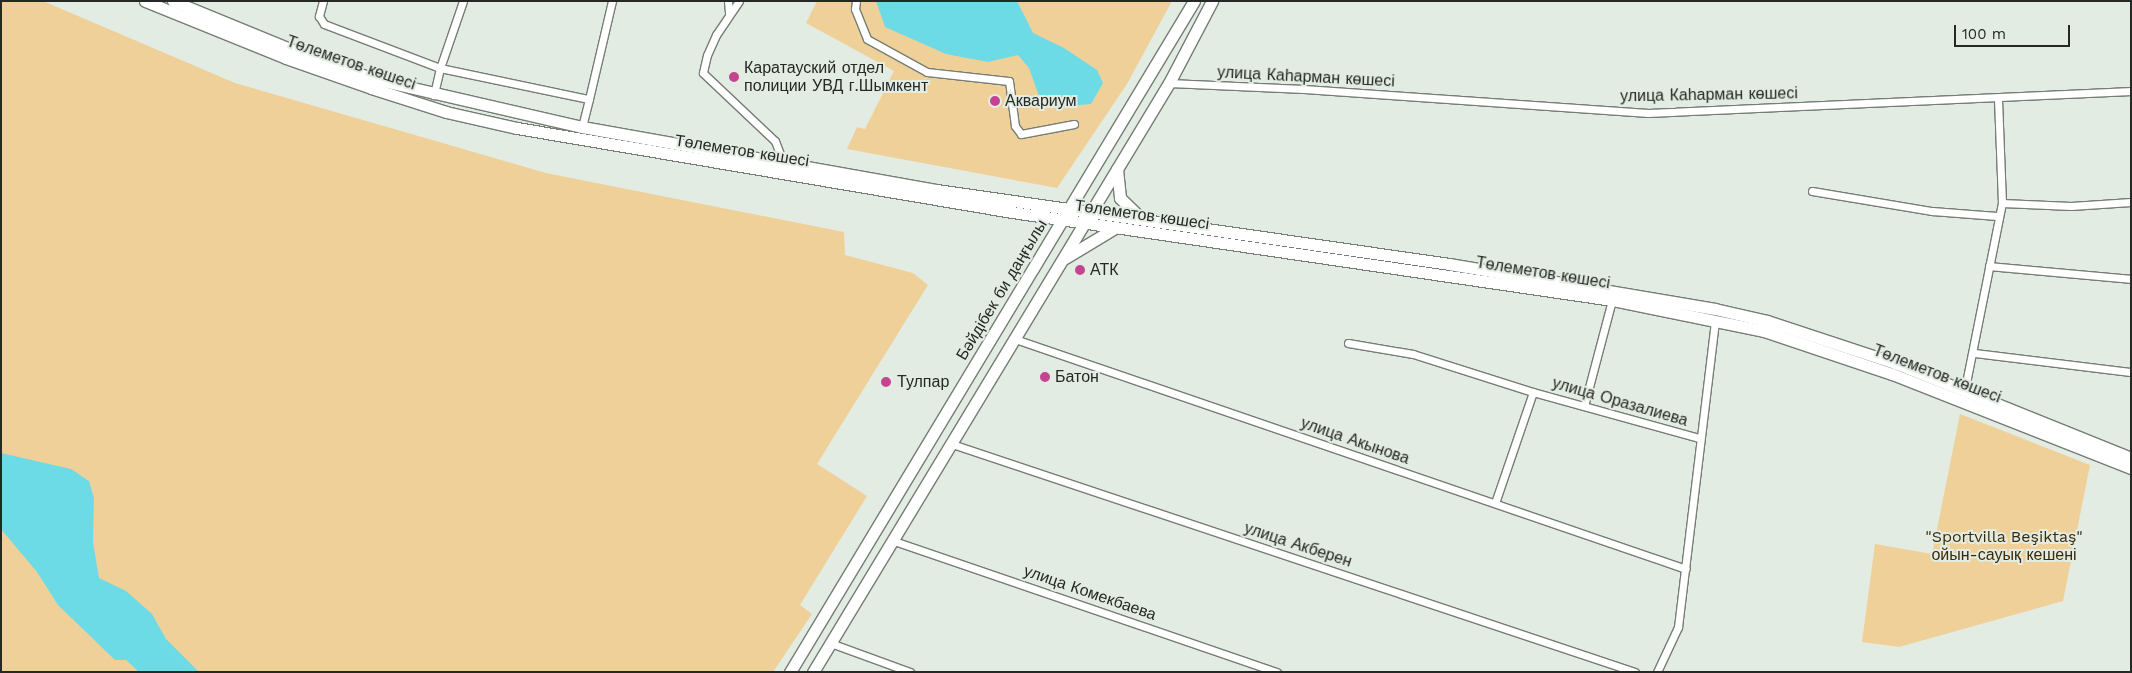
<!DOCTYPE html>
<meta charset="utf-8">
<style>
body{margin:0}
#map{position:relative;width:2132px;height:673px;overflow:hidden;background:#e3ece2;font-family:"Work Sans",sans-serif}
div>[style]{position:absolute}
.green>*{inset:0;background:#f0d099}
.water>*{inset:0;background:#6cdbe6}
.roads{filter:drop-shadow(1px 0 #757d74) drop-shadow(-1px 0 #757d74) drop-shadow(0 1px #757d74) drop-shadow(0 -1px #757d74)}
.minor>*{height:7px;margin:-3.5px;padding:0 3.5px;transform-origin:3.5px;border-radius:3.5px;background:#fff}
.primary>*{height:11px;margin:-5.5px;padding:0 5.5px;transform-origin:5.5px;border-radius:5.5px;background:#fff}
.dots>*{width:14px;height:14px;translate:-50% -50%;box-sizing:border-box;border:2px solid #e3ece2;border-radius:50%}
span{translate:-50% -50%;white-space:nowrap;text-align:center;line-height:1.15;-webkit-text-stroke:4px #e3ece2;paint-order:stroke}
.street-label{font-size:16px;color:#252825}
.poi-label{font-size:16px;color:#252825}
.left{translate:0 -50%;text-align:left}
.park-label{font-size:16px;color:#3b2a0a}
.frame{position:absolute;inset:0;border:2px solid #252825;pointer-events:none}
.scale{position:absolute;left:1954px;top:25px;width:116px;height:22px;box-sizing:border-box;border:2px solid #252825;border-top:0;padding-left:6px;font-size:15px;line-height:18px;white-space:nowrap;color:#252825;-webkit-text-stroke:4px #e3ece2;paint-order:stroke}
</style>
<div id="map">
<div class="green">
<i style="clip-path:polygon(1px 1px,43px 1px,235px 83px,546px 173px,844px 232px,845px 255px,913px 273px,928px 285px,817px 464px,867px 496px,800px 605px,812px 614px,773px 672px,1px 672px)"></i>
<i style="clip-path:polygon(817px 1px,1172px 1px,1127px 84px,1057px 188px,847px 149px,857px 127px,865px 129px,894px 71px,806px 23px)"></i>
<i style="clip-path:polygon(1960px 414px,2090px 465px,2063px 601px,1899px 647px,1862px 642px,1875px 544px,1932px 554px)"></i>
</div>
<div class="water">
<i style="clip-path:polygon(876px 1px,1017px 1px,1033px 33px,1064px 48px,1097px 70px,1103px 83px,1091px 104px,1068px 106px,1040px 99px,1029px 68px,1018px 55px,988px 62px,946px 54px,885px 27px)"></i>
<i style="clip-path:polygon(1px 453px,71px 469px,89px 481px,94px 498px,93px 542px,99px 578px,126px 591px,152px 614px,166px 639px,199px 672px,139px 672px,126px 660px,115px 660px,58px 605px,37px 572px,1px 529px)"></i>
</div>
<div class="roads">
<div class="minor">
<i style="left:323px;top:1px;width:16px;rotate:105deg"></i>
<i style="left:319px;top:16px;width:9px;rotate:58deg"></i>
<i style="left:324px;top:24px;width:124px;rotate:20.8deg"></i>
<i style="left:440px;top:68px;width:28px;rotate:103deg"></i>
<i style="left:463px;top:1px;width:71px;rotate:108.9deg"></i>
<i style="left:440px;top:68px;width:152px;rotate:11.8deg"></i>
<i style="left:589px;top:99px;width:101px;rotate:-76.8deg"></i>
<i style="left:728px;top:1px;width:12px;rotate:85deg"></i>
<i style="left:739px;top:1px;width:41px;rotate:124.1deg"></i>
<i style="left:716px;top:35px;width:22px;rotate:114deg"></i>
<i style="left:707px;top:55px;width:18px;rotate:103deg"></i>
<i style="left:703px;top:73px;width:99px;rotate:43.4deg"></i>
<i style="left:775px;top:141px;width:26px;rotate:69deg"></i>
<i style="left:856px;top:1px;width:8px;rotate:97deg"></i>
<i style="left:855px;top:9px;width:32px;rotate:68deg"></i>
<i style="left:867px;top:39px;width:68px;rotate:28.8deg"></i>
<i style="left:927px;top:72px;width:82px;rotate:6.3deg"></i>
<i style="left:1009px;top:81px;width:45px;rotate:82.4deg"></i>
<i style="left:1015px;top:126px;width:10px;rotate:53deg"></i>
<i style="left:1021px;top:134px;width:54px;rotate:-10.7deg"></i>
<i style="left:1169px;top:83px;width:135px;rotate:2.5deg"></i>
<i style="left:1304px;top:89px;width:345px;rotate:4deg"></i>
<i style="left:1648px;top:113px;width:484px;rotate:-2.6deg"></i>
<i style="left:582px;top:127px;width:29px;rotate:-76deg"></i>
<i style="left:1812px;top:191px;width:122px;rotate:9.5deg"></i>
<i style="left:1932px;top:211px;width:65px;rotate:4.4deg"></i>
<i style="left:2002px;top:203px;width:69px;rotate:2.5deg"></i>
<i style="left:2071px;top:206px;width:60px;rotate:-3.8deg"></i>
<i style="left:1989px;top:266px;width:143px;rotate:5.2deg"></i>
<i style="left:1015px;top:339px;width:709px;rotate:18.92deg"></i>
<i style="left:1348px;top:343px;width:66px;rotate:9.6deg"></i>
<i style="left:1413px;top:354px;width:126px;rotate:17.6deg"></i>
<i style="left:1974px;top:353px;width:158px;rotate:6.9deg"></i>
<i style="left:1964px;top:393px;width:194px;rotate:-78.7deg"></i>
<i style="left:2002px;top:203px;width:105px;rotate:-92.2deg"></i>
<i style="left:1584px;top:406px;width:110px;rotate:-75.2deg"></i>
<i style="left:952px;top:444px;width:720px;rotate:18.46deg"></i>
<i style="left:1495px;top:503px;width:117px;rotate:-71.1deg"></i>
<i style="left:1533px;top:392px;width:172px;rotate:15.5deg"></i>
<i style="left:894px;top:541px;width:405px;rotate:18.9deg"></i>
<i style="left:833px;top:644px;width:82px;rotate:20deg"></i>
<i style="left:1657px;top:672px;width:50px;rotate:-65deg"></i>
<i style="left:1678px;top:627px;width:309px;rotate:-83.1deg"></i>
</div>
<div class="primary">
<i style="left:145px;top:1px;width:152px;rotate:22deg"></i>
<i style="left:286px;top:58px;width:90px;rotate:19.4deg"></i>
<i style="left:371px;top:88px;width:79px;rotate:17.7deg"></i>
<i style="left:446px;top:112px;width:73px;rotate:12.7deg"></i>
<i style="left:517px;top:128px;width:502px;rotate:9.63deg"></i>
<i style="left:1012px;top:212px;width:606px;rotate:8.34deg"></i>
<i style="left:1612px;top:300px;width:155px;rotate:11.5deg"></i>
<i style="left:1764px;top:331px;width:135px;rotate:18.6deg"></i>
<i style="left:1892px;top:374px;width:257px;rotate:21.5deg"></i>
<i style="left:173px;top:1px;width:126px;rotate:22.3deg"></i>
<i style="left:290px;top:49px;width:89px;rotate:19.7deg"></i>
<i style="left:374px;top:79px;width:213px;rotate:13deg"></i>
<i style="left:582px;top:127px;width:361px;rotate:10.1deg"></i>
<i style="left:937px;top:190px;width:517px;rotate:8.22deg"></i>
<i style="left:1449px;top:264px;width:270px;rotate:9.6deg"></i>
<i style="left:1715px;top:309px;width:53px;rotate:13deg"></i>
<i style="left:1767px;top:321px;width:135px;rotate:18.2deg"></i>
<i style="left:1895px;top:363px;width:254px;rotate:21.9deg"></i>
<i style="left:1117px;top:169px;width:29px;rotate:84deg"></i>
<i style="left:1120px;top:198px;width:29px;rotate:44deg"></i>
<i style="left:1065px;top:258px;width:58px;rotate:-31deg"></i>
<i style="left:790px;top:672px;width:783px;rotate:-58.95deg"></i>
<i style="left:813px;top:672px;width:688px;rotate:-58.85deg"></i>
<i style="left:1169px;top:83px;width:93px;rotate:-62.3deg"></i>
</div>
</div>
<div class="dots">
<i style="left:734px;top:77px;background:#c34490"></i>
<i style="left:995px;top:101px;background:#c34490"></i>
<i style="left:1080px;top:270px;background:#c34490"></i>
<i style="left:1045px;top:377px;background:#c34490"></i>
<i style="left:886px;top:382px;background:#c34490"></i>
</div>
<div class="street-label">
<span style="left:351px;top:63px;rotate:19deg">Төлеметов көшесі</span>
<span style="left:1306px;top:77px;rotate:3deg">улица Каһарман көшесі</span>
<span style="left:1709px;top:95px;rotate:-1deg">улица Каһарман көшесі</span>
<span style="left:742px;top:151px;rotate:9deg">Төлеметов көшесі</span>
<span style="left:1142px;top:215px;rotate:8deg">Төлеметов көшесі</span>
<span style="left:1543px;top:273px;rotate:9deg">Төлеметов көшесі</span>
<span style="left:1002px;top:290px;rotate:-59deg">Бәйдібек би даңғылы</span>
<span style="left:1937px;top:374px;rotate:21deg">Төлеметов көшесі</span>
<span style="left:1620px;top:402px;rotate:16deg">улица Оразалиева</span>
<span style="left:1355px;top:441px;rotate:19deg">улица Акынова</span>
<span style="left:1298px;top:545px;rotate:18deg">улица Акберен</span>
<span style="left:1090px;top:593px;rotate:19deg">улица Комекбаева</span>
</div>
<div class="poi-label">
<span class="left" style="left:744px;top:77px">Каратауский отдел<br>полиции УВД г.Шымкент</span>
<span class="left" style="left:1005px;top:101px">Аквариум</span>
<span class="left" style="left:1090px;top:270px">АТК</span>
<span class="left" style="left:1055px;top:377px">Батон</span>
<span class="left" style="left:897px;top:382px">Тулпар</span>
</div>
<div class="park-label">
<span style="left:2004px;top:546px">"Sportvilla Beşiktaş"<br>ойын-сауық кешені</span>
</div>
<div class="frame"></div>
<div class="scale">100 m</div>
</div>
